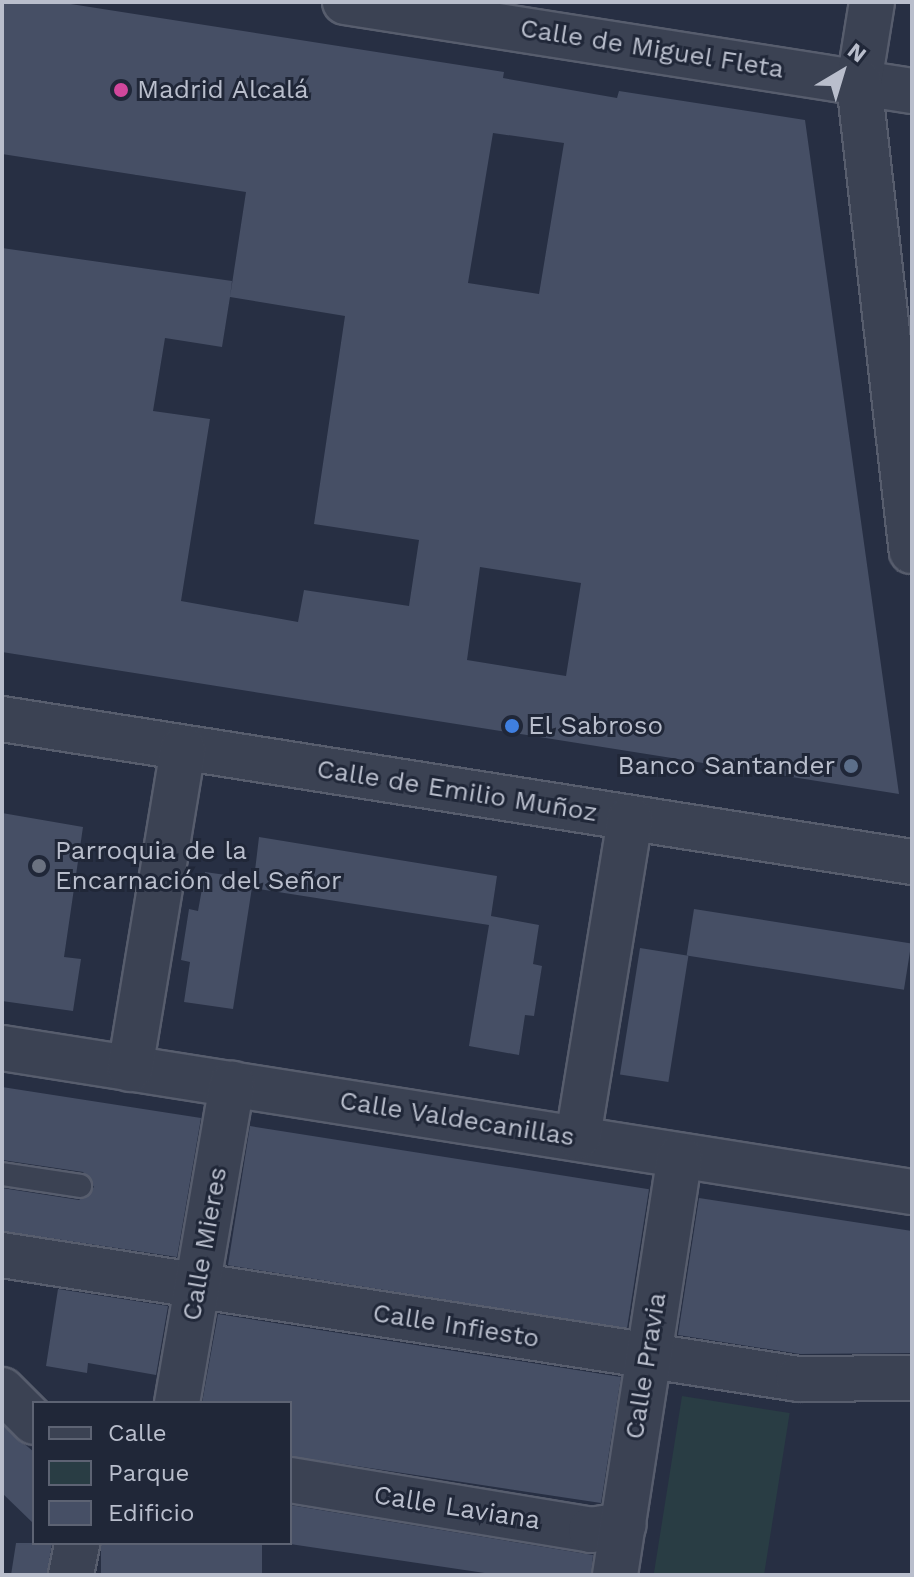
<!DOCTYPE html>
<meta charset="utf-8">
<style>
body{margin:0}
#map{position:relative;width:914px;height:1577px;overflow:hidden;background:#272f43;font-family:"Work Sans",sans-serif}
div>[style]{position:absolute}
.green>*{inset:0;background:#293d44;transform-origin:0 0}
.building>*{inset:0;background:#464f65;transform-origin:0 0}
.roads{filter:drop-shadow(2px 0 #575d6d) drop-shadow(-2px 0 #575d6d) drop-shadow(0 2px #575d6d) drop-shadow(0 -2px #575d6d)}
.lane>*{height:22px;margin:-11px;padding:0 11px;transform-origin:11px;border-radius:11px;background:#3b4253}
.street>*{height:44px;margin:-22px;padding:0 22px;transform-origin:22px;border-radius:22px;background:#3b4253}
.dots>*{width:22px;height:22px;translate:-50% -50%;box-sizing:border-box;border:4px solid #202738;border-radius:50%}
span{translate:-50% -50%;white-space:nowrap;text-align:center;line-height:1.15;-webkit-text-stroke:6px #202738;paint-order:stroke}
.street-label{font-size:26px;color:#b9becc}
.poi-label{font-size:26px;color:#b9becc}
.left{translate:0 -50%;text-align:left}
.right{translate:-100% -50%;text-align:right}
.frame{position:absolute;inset:0;border:4px solid #b9becc;pointer-events:none}
.legend{position:absolute;left:32px;top:1401px;width:260px;height:144px;box-sizing:border-box;background:#202738;border:2px solid #5d6373;margin:0;padding:10px 14px;list-style:none;font-size:24px;color:#b9becc}
.legend li{display:flex;align-items:center;gap:16px;height:40px}
.legend b{width:40px;border:2px solid #5d6373}
.north{position:absolute;left:802px;top:32px;width:80px;height:80px;-webkit-text-stroke:6px #202738;paint-order:stroke;rotate:38deg;font-size:22px;font-weight:700;line-height:32px;text-align:center;color:#b9becc}
.north::after{content:'';display:block;margin:auto;width:28px;height:36px;background:#b9becc;clip-path:polygon(50% 0,100% 100%,50% 72%,0 100%)}
</style>
<div id="map">
<div class="green">
<i style="left:682px;top:1396px;width:109px;height:181px;rotate:9deg"></i>
</div>
<div class="building">
<i style="clip-path:polygon(evenodd,2px 2px,58px 2px,504px 72px,503px 78px,617px 98px,619px 91px,805px 120px,899px 794px,2px 652px,2px 248px,232px 281px,230px 297px,246px 192px,2px 154px,2px 2px,493px 133px,564px 143px,539px 294px,468px 283px,493px 133px,2px 2px,230px 297px,345px 316px,314px 524px,419px 540px,409px 606px,304px 590px,298px 622px,181px 601px,210px 419px,153px 411px,165px 338px,222px 347px,230px 297px,2px 2px,480px 567px,581px 583px,566px 676px,467px 660px,480px 567px)"></i>
<i style="clip-path:polygon(2px 813px,83px 827px,64px 957px,81px 959px,73px 1011px,2px 1001px)"></i>
<i style="clip-path:polygon(259px 837px,497px 876px,491px 916px,539px 925px,533px 964px,542px 966px,534px 1016px,525px 1015px,519px 1055px,469px 1046px,489px 925px,252px 888px,253px 881px,233px 1009px,184px 1002px,190px 962px,181px 960px,189px 909px,198px 911px,205px 872px,254px 879px)"></i>
<i style="left:694px;top:909px;width:220px;height:47px;rotate:9deg"></i>
<i style="left:640px;top:948px;width:49px;height:128px;rotate:9deg"></i>
<i style="clip-path:polygon(2px 1087px,201px 1118px,177px 1257px,2px 1231px,2px 1188px,79px 1200px,94px 1187px,83px 1172px,2px 1160px)"></i>
<i style="left:250px;top:1126px;width:404px;height:141px;rotate:9deg"></i>
<i style="clip-path:polygon(699px 1198px,912px 1231px,912px 1353px,800px 1354px,678px 1335px)"></i>
<i style="clip-path:polygon(58px 1289px,168px 1306px,156px 1375px,88px 1363px,87px 1373px,46px 1366px)"></i>
<i style="clip-path:polygon(218px 1314px,621px 1377px,601px 1503px,290px 1456px,290px 1403px,202px 1403px)"></i>
<i style="clip-path:polygon(2px 1425px,34px 1452px,34px 1524px,2px 1493px)"></i>
<i style="clip-path:polygon(290px 1505px,593px 1555px,591px 1575px,498px 1575px,290px 1544px)"></i>
<i style="clip-path:polygon(16px 1543px,52px 1543px,47px 1575px,11px 1575px)"></i>
<i style="left:101px;top:1543px;width:161px;height:32px"></i>
</div>
<div class="roads">
<div class="lane">
<i style="left:2px;top:1174px;width:79px;rotate:8.7deg"></i>
</div>
<div class="street">
<i style="left:345px;top:2px;width:574px;rotate:8.92deg"></i>
<i style="left:872px;top:2px;width:81px;rotate:99.2deg"></i>
<i style="left:859px;top:82px;width:472px;rotate:83.6deg"></i>
<i style="left:2px;top:719px;width:921px;rotate:8.93deg"></i>
<i style="left:2px;top:1048px;width:921px;rotate:8.99deg"></i>
<i style="left:130px;top:1069px;width:325px;rotate:-80.6deg"></i>
<i style="left:578px;top:1137px;width:323px;rotate:-80.7deg"></i>
<i style="left:2px;top:1255px;width:806px;rotate:8.85deg"></i>
<i style="left:798px;top:1379px;width:114px;rotate:-0.5deg"></i>
<i style="left:2px;top:1390px;width:45px;rotate:45deg"></i>
<i style="left:177px;top:1403px;width:324px;rotate:-80.2deg"></i>
<i style="left:290px;top:1480px;width:305px;rotate:9.4deg"></i>
<i style="left:591px;top:1530px;width:33px;rotate:-9deg"></i>
<i style="left:71px;top:1575px;width:33px;rotate:-79deg"></i>
<i style="left:615px;top:1575px;width:423px;rotate:-81.2deg"></i>
</div>
</div>
<div class="dots">
<i style="left:121px;top:90px;background:#d1479c"></i>
<i style="left:512px;top:726px;background:#3f7fe0"></i>
<i style="left:851px;top:766px;background:#5c6f8a"></i>
<i style="left:39px;top:866px;background:#6b7280"></i>
</div>
<div class="street-label">
<span style="left:652px;top:49px;rotate:9deg">Calle de Miguel Fleta</span>
<span style="left:457px;top:791px;rotate:9deg">Calle de Emilio Muñoz</span>
<span style="left:457px;top:1119px;rotate:9deg">Calle Valdecanillas</span>
<span style="left:205px;top:1244px;rotate:-80deg">Calle Mieres</span>
<span style="left:456px;top:1326px;rotate:9deg">Calle Infiesto</span>
<span style="left:646px;top:1366px;rotate:-81deg">Calle Pravia</span>
<span style="left:457px;top:1508px;rotate:9deg">Calle Laviana</span>
</div>
<div class="poi-label">
<span class="left" style="left:137px;top:90px">Madrid Alcalá</span>
<span class="left" style="left:528px;top:726px">El Sabroso</span>
<span class="right" style="left:835px;top:766px">Banco Santander</span>
<span class="left" style="left:55px;top:866px">Parroquia de la<br>Encarnación del Señor</span>
</div>
<div class="frame"></div>
<ul class="legend">
<li><b style="height:10px;background:#3b4253"></b>Calle</li>
<li><b style="height:22px;background:#293d44"></b>Parque</li>
<li><b style="height:22px;background:#464f65"></b>Edificio</li>
</ul>
<div class="north">N</div>
</div>
